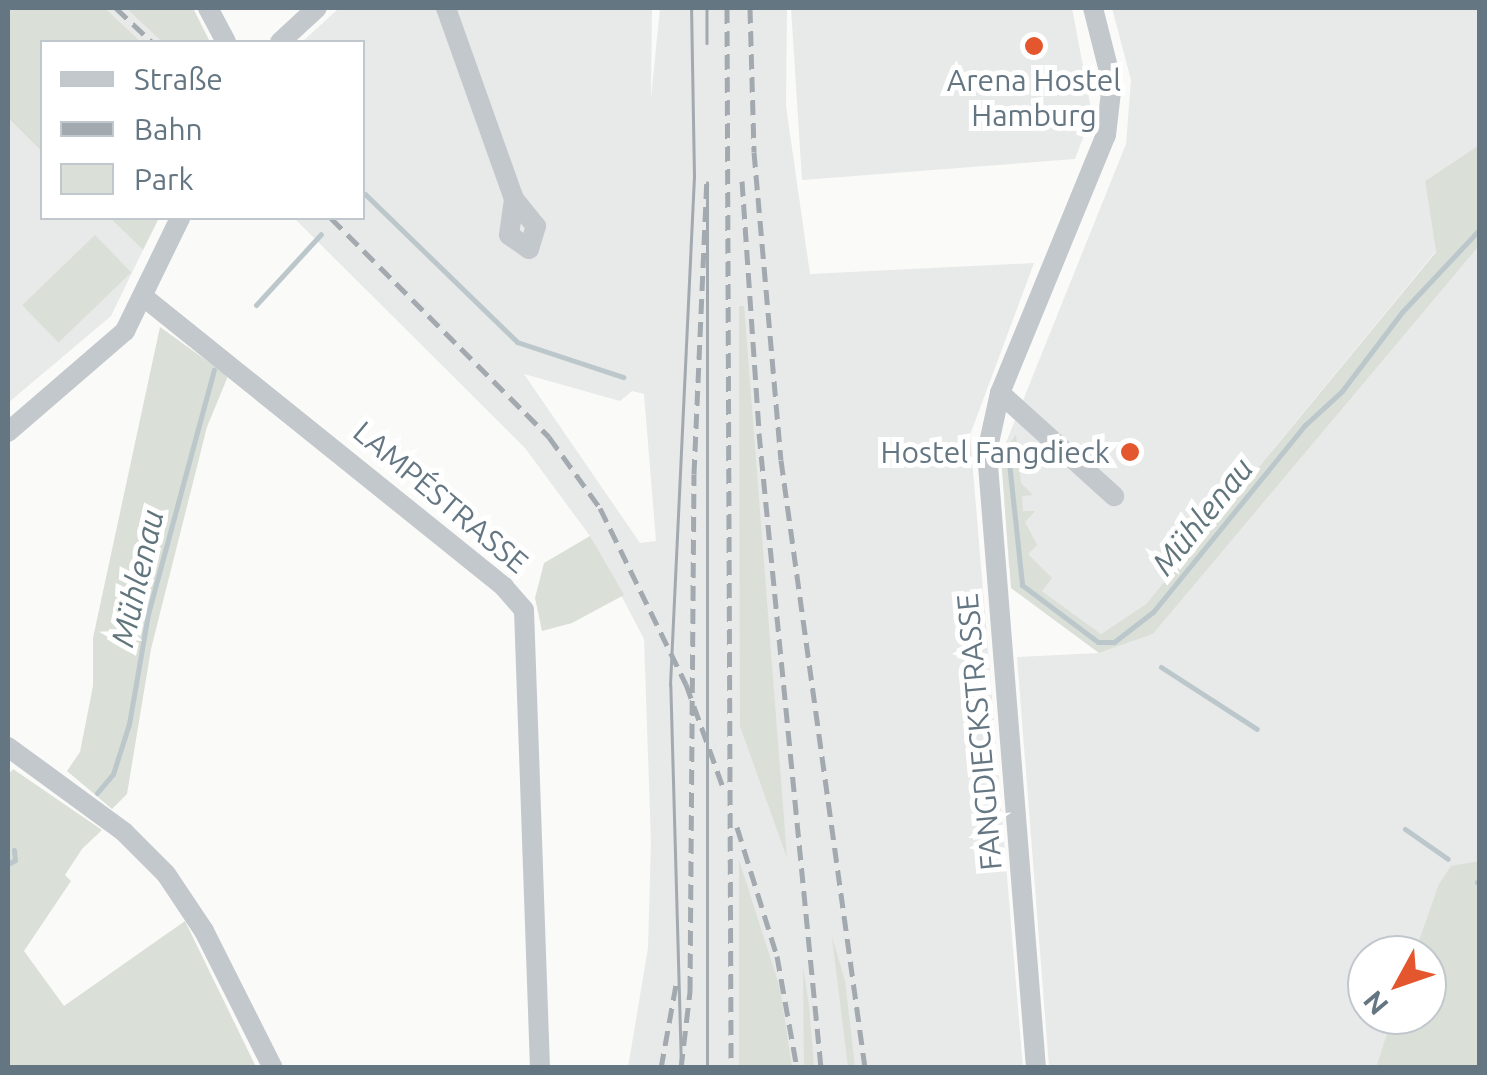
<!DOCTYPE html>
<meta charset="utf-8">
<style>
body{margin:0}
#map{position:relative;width:1487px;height:1075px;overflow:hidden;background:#fafaf8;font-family:Ubuntu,sans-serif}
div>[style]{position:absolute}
.built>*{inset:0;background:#e8e9e9}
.green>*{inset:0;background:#dadfd7;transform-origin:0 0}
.stream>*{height:5px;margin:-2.5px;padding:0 2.5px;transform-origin:2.5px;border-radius:2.5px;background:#bbc7cb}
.minor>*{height:20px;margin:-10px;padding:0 10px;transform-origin:10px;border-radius:10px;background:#c3c8cc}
.tram>*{height:2.5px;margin:-1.25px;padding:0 1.25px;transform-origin:1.25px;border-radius:1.25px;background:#a2aab0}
.rail>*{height:5px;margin-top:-2.5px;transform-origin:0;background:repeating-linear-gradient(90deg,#a2aab0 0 15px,transparent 0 23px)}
.dots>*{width:28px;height:28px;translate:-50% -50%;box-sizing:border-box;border:5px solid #fff;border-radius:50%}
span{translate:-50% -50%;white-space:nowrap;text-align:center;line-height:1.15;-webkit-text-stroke:10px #fff;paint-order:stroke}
.poi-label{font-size:30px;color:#657683}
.right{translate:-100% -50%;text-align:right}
.street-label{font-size:30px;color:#657683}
.water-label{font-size:32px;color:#60757c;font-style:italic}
.frame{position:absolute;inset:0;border:10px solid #657683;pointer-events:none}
.legend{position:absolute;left:40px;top:40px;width:325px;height:180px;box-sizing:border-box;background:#fff;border:2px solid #c1c8cd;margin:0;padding:12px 18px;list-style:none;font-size:30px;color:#657683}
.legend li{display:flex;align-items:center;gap:20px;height:50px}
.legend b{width:50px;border:2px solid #c1c8cd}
.north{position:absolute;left:1347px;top:935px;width:100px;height:100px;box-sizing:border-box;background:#fff;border:2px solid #c1c8cd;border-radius:50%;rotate:230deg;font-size:28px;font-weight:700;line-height:40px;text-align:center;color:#657683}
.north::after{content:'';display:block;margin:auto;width:35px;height:45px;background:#e4572e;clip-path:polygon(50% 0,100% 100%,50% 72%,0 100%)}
</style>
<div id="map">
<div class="built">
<i style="clip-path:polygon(105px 8px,126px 8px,162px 42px,141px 42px)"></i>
<i style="clip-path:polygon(evenodd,339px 8px,652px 8px,651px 98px,660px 8px,787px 8px,786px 106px,810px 274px,1034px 263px,970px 435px,1023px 1067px,628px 1067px,648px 948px,651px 842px,644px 639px,590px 536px,525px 448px,294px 218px,362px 218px,362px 42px,302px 42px,339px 8px,524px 374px,620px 401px,632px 391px,644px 394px,656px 541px,640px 543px,524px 374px)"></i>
<i style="clip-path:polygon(791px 8px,1072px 8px,1092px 114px,1075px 159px,802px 180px)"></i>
<i style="clip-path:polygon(1112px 8px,1479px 8px,1479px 145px,1425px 181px,1436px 251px,1146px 604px,1101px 634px,1009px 567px,1001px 455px,1126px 144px,1131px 80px)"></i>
<i style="clip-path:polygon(8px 118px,42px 152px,42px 218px,110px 218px,143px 250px,111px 316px,8px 403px)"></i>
<i style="clip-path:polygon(1479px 246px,1479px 861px,1450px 868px,1414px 955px,1367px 955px,1367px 1015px,1393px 1015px,1376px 1067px,1049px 1067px,1017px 657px,1099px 653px,1153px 634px)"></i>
</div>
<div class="green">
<i style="clip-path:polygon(8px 8px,105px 8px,141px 42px,42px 42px,42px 152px,8px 118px)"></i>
<i style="clip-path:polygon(126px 8px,193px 8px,210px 42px,162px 42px)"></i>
<i style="clip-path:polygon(1479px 145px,1479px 246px,1153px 634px,1099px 653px,1011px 588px,1001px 455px,1016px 435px,1021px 483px,1033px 495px,1022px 496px,1023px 511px,1035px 511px,1025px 522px,1037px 545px,1028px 554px,1052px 578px,1042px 591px,1101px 634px,1146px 604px,1436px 252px,1425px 181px)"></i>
<i style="clip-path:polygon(110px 218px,159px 218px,143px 250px)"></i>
<i style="left:95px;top:235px;width:52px;height:101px;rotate:46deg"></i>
<i style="clip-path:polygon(739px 306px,744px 306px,787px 858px,740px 726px)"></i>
<i style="clip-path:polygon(160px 327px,228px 376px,207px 427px,151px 649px,127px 794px,112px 809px,67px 771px,80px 752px,93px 686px,93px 638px)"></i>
<i style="clip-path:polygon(590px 536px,624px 595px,572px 623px,542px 631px,535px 598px,544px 563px)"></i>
<i style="clip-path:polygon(13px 769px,102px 830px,82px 849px,65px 875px,71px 881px,24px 951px,64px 1006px,185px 921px,256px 1067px,8px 1067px,8px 775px)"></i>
<i style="clip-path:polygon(739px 860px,780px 988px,792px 1067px,739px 1067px)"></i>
<i style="clip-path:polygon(1479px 861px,1479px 1067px,1376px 1067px,1393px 1015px,1427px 1015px,1427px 955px,1414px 955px,1439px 884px,1451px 866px)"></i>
<i style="clip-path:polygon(832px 937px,845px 981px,855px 1067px,848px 1067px)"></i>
<i style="clip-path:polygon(803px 966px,809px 1006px,814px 1067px,804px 1067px)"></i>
</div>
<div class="stream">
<i style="left:365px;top:194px;width:212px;rotate:44.2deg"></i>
<i style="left:517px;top:342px;width:112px;rotate:18.3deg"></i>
<i style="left:256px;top:305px;width:96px;rotate:-47.5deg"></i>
<i style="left:1008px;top:453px;width:133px;rotate:83.9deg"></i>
<i style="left:1022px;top:585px;width:95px;rotate:36.9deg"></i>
<i style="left:1098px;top:642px;width:16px"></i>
<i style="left:1114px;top:642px;width:49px;rotate:-37.6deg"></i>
<i style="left:1153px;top:612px;width:240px;rotate:-50.9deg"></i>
<i style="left:1304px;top:426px;width:52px;rotate:-42.6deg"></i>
<i style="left:1342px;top:391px;width:99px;rotate:-52.8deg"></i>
<i style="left:1402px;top:312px;width:114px;rotate:-46.8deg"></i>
<i style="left:1161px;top:667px;width:114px;rotate:32.9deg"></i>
<i style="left:97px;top:793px;width:25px;rotate:-50deg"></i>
<i style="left:113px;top:774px;width:52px;rotate:-72.3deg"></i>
<i style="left:129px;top:724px;width:112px;rotate:-80.2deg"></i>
<i style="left:148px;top:614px;width:253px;rotate:-74.9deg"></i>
<i style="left:1405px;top:829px;width:52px;rotate:34.9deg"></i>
<i style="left:8px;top:864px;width:8px;rotate:-30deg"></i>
<i style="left:15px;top:860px;width:10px;rotate:-96deg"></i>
<i style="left:1477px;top:882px;width:3px"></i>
</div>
<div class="minor">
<i style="left:208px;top:8px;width:38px;rotate:62deg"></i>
<i style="left:446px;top:8px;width:203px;rotate:70.4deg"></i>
<i style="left:514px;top:199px;width:35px;rotate:51deg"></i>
<i style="left:536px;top:226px;width:24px;rotate:107deg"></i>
<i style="left:529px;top:249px;width:24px;rotate:-145deg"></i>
<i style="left:509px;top:235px;width:36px;rotate:-82deg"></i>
<i style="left:280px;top:42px;width:50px;rotate:-42.6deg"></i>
<i style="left:145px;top:298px;width:461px;rotate:38.8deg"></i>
<i style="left:504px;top:587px;width:30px;rotate:49deg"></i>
<i style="left:524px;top:610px;width:458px;rotate:88deg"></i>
<i style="left:1000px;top:393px;width:154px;rotate:42.1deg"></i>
<i style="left:8px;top:432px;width:155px;rotate:-40.8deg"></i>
<i style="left:125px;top:331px;width:126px;rotate:-64deg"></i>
<i style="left:8px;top:747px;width:144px;rotate:36.2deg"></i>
<i style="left:124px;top:832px;width:59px;rotate:45deg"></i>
<i style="left:166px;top:874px;width:69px;rotate:56.3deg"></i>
<i style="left:204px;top:931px;width:153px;rotate:63.3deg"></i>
<i style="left:1036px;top:1068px;width:618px;rotate:-94.55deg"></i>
<i style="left:987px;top:452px;width:60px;rotate:-77.6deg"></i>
<i style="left:1000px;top:393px;width:279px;rotate:-67.7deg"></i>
<i style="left:1106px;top:135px;width:52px;rotate:-83.4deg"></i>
<i style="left:1112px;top:83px;width:77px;rotate:-104.2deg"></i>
</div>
<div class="tram">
<i style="left:707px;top:8px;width:35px;rotate:90deg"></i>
<i style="left:681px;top:1068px;width:383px;rotate:-91.6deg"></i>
<i style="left:670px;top:685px;width:509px;rotate:-87.3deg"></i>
<i style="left:694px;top:177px;width:169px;rotate:-91deg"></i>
<i style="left:707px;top:1068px;width:885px;rotate:-90deg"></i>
</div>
<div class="rail">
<i style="left:116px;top:8px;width:50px;rotate:43.4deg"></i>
<i style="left:727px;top:8px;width:1060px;rotate:89.78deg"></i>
<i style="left:750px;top:8px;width:144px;rotate:88.4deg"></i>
<i style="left:754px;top:152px;width:309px;rotate:85deg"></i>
<i style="left:781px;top:460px;width:614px;rotate:82.13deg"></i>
<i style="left:742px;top:181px;width:253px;rotate:86.1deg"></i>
<i style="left:759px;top:433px;width:638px;rotate:84.42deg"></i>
<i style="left:331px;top:218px;width:309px;rotate:45.1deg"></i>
<i style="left:549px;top:437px;width:87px;rotate:54.3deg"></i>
<i style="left:600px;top:508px;width:196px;rotate:64deg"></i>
<i style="left:686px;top:684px;width:113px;rotate:70.3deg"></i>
<i style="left:737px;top:827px;width:135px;rotate:72.8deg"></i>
<i style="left:777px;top:956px;width:114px;rotate:79.9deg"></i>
<i style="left:661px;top:1068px;width:90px;rotate:-79.8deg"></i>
<i style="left:681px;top:1068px;width:78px;rotate:-83.3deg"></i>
<i style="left:690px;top:991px;width:517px;rotate:-89.56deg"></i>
<i style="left:694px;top:474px;width:296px;rotate:-87.5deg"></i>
</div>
<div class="dots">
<i style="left:1034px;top:46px;background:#e4572e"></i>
<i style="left:1130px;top:452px;background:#e4572e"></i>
</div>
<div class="poi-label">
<span style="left:1034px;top:97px">Arena Hostel<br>Hamburg</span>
<span class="right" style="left:1110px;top:452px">Hostel Fangdieck</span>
</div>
<div class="street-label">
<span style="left:441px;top:497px;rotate:40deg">LAMPÉSTRASSE</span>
<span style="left:979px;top:732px;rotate:-95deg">FANGDIECKSTRASSE</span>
</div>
<div class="water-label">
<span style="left:1202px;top:516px;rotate:-51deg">Mühlenau</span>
<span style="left:137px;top:578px;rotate:-77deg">Mühlenau</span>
</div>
<div class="frame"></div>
<ul class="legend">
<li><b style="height:12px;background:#c3c8cc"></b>Straße</li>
<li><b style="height:12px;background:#a2aab0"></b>Bahn</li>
<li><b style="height:28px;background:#dadfd7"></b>Park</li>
</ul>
<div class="north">N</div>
</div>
